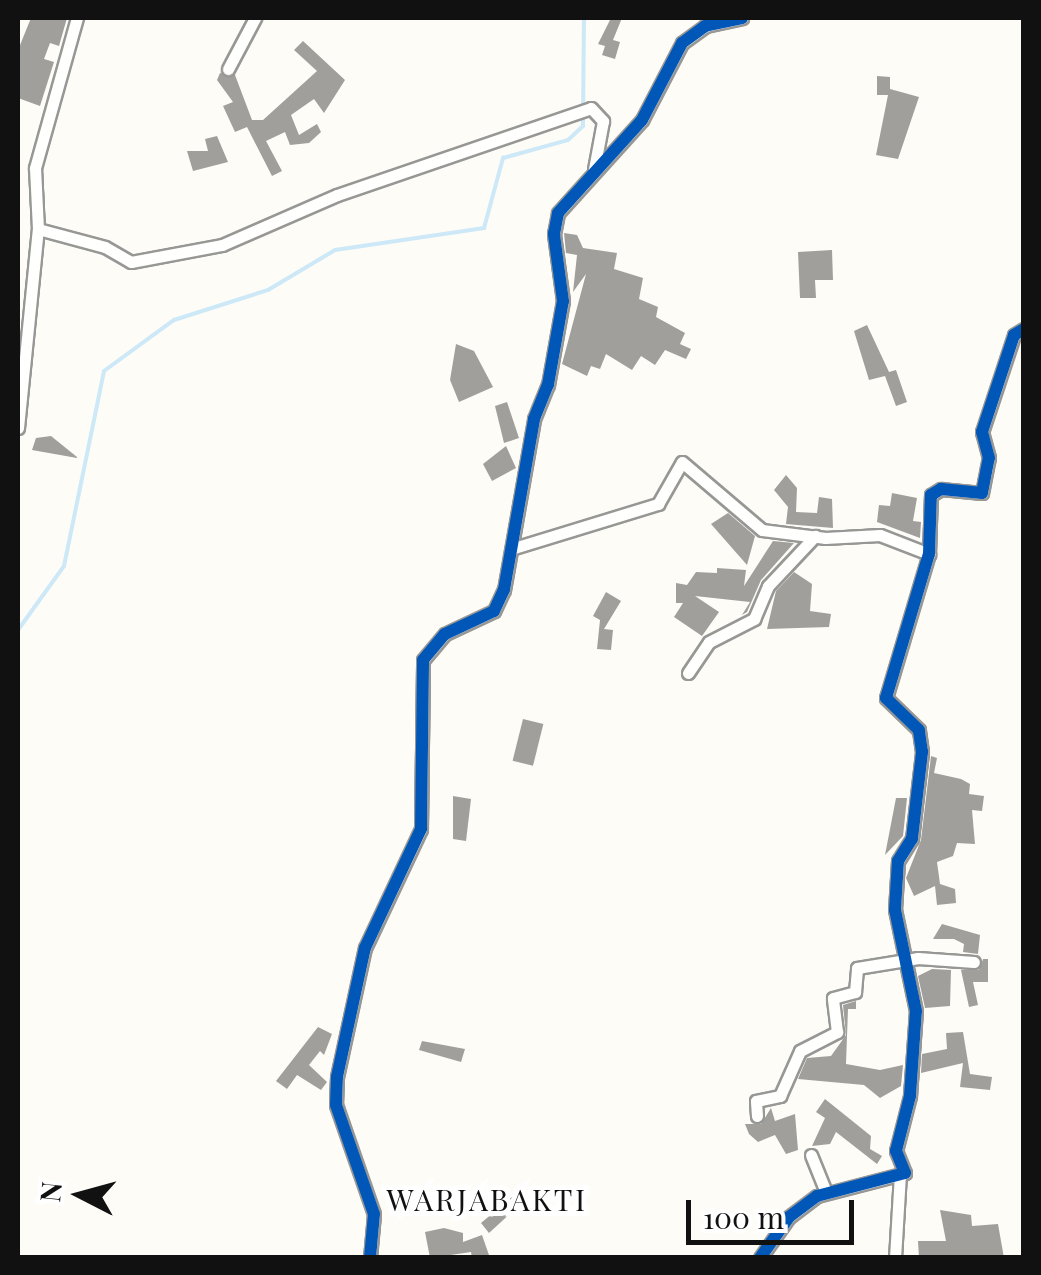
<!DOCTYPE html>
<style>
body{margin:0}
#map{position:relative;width:1041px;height:1275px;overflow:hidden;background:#fdfcf7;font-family:"Playfair Display",serif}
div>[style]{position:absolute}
.stream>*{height:4px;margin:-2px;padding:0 2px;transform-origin:2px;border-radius:2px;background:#cde8f7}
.building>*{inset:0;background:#a19f9c;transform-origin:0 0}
.roads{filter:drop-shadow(2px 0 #979795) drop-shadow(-2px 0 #979795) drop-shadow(0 2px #979795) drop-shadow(0 -2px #979795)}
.street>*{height:11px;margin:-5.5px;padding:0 5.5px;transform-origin:5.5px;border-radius:5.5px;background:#fffffe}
.cycleway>*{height:12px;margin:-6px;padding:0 6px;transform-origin:6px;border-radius:6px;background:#0057b8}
span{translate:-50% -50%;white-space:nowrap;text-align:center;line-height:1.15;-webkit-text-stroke:10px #fff;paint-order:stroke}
.quarter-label{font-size:30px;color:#111;letter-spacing:2.5px}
.frame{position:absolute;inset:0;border:20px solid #111;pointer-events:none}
.north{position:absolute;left:30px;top:1145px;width:100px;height:100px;-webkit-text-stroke:8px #fff;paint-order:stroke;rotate:276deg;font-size:28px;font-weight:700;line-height:40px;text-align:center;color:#111}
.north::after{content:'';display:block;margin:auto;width:35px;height:45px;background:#111;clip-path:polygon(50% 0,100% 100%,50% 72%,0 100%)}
.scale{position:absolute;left:686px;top:1200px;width:168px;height:45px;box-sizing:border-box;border:5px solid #111;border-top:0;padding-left:12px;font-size:30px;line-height:35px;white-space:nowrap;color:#111;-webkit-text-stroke:8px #fff;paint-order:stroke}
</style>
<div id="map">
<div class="stream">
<i style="left:18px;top:630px;width:79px;rotate:-54.3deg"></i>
<i style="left:64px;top:566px;width:199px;rotate:-78.4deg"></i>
<i style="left:104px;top:371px;width:87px;rotate:-36.1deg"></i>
<i style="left:174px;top:320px;width:99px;rotate:-17.7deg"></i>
<i style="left:268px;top:290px;width:78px;rotate:-30.8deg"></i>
<i style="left:335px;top:250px;width:151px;rotate:-8.4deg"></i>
<i style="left:484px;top:228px;width:73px;rotate:-74.8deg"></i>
<i style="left:503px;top:158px;width:67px;rotate:-15.5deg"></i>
<i style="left:568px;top:140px;width:21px;rotate:-43deg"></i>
<i style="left:583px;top:126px;width:108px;rotate:-89.5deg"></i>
</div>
<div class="building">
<i style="clip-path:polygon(31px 18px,67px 18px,59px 46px,50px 43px,44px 59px,54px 62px,40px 106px,18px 98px,18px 50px)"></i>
<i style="clip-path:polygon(611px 18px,622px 18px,613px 40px,620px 42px,615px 59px,602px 55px,605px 46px,598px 44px)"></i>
<i style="clip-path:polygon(303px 41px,345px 80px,324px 113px,314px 99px,291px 115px,299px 135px,317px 124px,321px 132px,309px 143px,290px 145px,285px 132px,266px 141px,282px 171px,272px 176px,247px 127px,235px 132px,223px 106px,233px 102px,217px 80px,220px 73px,235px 75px,252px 120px,263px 120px,317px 71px,294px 50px)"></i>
<i style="clip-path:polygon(877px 76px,890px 77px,890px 89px,919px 97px,898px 159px,876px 155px,888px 95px,877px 95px)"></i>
<i style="clip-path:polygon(217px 136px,228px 162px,193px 171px,187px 151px,208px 151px,205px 139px)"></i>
<i style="clip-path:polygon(564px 233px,577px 235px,583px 248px,617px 253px,614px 269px,643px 278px,639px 299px,658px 307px,656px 317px,685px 333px,680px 344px,691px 349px,686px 359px,665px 350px,655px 365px,641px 356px,632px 370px,606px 354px,600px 369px,591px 366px,587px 376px,562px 364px,586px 274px,573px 292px,577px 255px,566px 253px)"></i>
<i style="clip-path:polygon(832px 250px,833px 280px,815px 280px,816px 298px,800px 298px,798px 252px)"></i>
<i style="clip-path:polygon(867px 325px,889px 372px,896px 370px,907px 402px,896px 406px,885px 376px,869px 380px,854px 331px)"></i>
<i style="clip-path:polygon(456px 344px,474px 351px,493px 387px,459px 402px,450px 380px)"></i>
<i style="clip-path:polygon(507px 402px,519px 438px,504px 443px,495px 406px)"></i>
<i style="clip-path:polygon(51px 436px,77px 457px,77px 458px,32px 450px,36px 438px)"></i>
<i style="clip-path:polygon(506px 446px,516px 468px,492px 481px,483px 464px)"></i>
<i style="clip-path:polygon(786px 475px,797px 488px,796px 512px,817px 513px,819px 497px,832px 499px,833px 528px,786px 524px,788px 507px,774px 490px)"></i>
<i style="clip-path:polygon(892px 493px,917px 498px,913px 521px,921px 522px,920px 538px,877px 522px,879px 505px,890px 506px)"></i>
<i style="clip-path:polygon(728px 513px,755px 536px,747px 565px,711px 524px)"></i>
<i style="clip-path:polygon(773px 541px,794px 543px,761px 580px,747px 612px,742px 615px,750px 602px,695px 596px,719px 612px,702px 636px,674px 617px,683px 603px,676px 603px,676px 583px,687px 585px,696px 572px,717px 573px,717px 568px,746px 570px,744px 586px)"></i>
<i style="clip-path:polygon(794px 572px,812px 584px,810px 611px,831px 614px,829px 627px,767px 629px,776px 591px)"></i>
<i style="clip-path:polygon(606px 592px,621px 601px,604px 629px,613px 630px,611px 650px,597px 649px,600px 620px,593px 616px)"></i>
<i style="left:523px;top:719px;width:21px;height:43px;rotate:14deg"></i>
<i style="clip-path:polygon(931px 756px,937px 758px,934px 773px,961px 779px,970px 784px,969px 794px,984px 796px,982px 811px,972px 810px,975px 844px,957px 843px,953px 856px,937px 862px,940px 884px,955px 889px,956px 903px,937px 905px,935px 886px,914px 896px,906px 878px,921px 840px)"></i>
<i style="clip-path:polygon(453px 796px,471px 799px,466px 841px,453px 839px)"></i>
<i style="clip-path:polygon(896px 798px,907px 798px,903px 836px,885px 855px)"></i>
<i style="clip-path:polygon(942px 924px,980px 935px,978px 954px,963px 952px,964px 944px,954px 939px,933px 939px)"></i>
<i style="clip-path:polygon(983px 959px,988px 959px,988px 982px,973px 982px,978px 1005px,969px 1007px,961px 970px,979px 970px)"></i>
<i style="clip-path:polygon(932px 969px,951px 970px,950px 1006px,925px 1008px,918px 976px)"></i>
<i style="clip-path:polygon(856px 1001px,856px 1009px,848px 1009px,846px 1064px,880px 1070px,903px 1065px,901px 1086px,880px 1098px,864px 1085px,798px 1079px,807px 1058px,831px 1056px,846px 1035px,843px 1005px)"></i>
<i style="clip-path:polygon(318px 1027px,332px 1034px,324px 1055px,320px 1051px,309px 1065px,327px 1082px,321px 1090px,297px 1075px,287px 1089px,276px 1081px)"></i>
<i style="clip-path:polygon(963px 1032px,970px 1074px,992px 1077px,990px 1090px,960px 1087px,963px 1063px,921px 1073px,922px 1054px,947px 1049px,946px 1033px)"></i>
<i style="clip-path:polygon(422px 1041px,465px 1049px,461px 1062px,419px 1050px)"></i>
<i style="clip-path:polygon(825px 1099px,871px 1136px,870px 1149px,882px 1156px,877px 1164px,836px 1132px,830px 1144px,812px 1146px,825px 1118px,816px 1112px)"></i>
<i style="clip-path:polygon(771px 1108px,775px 1121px,795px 1114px,798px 1150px,786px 1154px,775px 1135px,758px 1142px,749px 1134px,745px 1124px,761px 1124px)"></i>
<i style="clip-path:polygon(520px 1190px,526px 1199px,489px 1233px,481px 1223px)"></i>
<i style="clip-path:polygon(940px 1210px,971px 1215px,972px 1226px,998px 1224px,1004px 1258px,919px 1258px,918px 1241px,946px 1241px)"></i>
<i style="clip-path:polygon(444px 1228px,463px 1233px,463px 1242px,482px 1235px,490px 1258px,472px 1258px,471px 1252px,430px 1258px,425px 1232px)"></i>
</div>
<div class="roads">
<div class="street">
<i style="left:228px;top:69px;width:58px;rotate:-62.1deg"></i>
<i style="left:38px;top:229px;width:69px;rotate:15deg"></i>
<i style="left:105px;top:247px;width:30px;rotate:30deg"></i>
<i style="left:131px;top:262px;width:93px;rotate:-10.6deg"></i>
<i style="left:222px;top:245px;width:125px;rotate:-23.5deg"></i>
<i style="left:337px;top:195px;width:268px;rotate:-18.9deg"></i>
<i style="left:591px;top:108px;width:18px;rotate:47deg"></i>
<i style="left:603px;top:121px;width:49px;rotate:100.6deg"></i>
<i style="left:18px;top:428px;width:200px;rotate:-84.3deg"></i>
<i style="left:38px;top:229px;width:61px;rotate:-92.8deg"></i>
<i style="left:35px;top:168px;width:156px;rotate:-74.4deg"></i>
<i style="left:514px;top:548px;width:151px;rotate:-17deg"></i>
<i style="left:658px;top:504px;width:48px;rotate:-60.3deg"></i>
<i style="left:682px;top:462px;width:105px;rotate:40.4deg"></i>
<i style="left:762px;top:530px;width:64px;rotate:7.2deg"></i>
<i style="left:825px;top:538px;width:55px;rotate:-3.1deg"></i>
<i style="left:880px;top:535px;width:53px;rotate:21.2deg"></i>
<i style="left:688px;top:673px;width:37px;rotate:-56deg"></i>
<i style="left:709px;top:642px;width:51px;rotate:-27.1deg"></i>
<i style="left:754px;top:619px;width:36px;rotate:-67deg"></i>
<i style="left:768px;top:586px;width:69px;rotate:-46.8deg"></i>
<i style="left:757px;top:1116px;width:15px;rotate:-94deg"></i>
<i style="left:756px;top:1101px;width:25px;rotate:-12deg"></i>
<i style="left:780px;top:1096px;width:49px;rotate:-66deg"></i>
<i style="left:800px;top:1051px;width:42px;rotate:-27.2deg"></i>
<i style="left:837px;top:1032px;width:34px;rotate:-97deg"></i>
<i style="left:833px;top:998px;width:23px;rotate:-15deg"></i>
<i style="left:855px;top:992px;width:24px;rotate:-85deg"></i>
<i style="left:857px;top:968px;width:62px;rotate:-9.3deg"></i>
<i style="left:918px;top:958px;width:56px;rotate:4.1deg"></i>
<i style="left:811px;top:1155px;width:40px;rotate:68deg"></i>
<i style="left:370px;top:1258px;width:44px;rotate:-84.8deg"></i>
<i style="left:374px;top:1214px;width:115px;rotate:-109.2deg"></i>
<i style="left:336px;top:1105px;width:28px;rotate:-88deg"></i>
<i style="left:337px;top:1077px;width:132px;rotate:-77.8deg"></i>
<i style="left:365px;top:948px;width:132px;rotate:-64.8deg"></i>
<i style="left:421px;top:829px;width:169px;rotate:-89.3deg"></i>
<i style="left:423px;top:660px;width:34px;rotate:-50deg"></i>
<i style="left:445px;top:634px;width:54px;rotate:-25.1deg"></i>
<i style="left:494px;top:611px;width:23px;rotate:-65deg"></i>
<i style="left:504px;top:590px;width:174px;rotate:-80deg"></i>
<i style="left:534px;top:419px;width:37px;rotate:-68deg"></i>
<i style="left:548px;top:385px;width:85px;rotate:-79.9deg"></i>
<i style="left:563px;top:301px;width:68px;rotate:-97.7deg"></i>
<i style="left:554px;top:234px;width:21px;rotate:-79deg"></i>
<i style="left:558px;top:213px;width:125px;rotate:-47.9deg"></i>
<i style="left:642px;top:120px;width:87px;rotate:-62.5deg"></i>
<i style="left:682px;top:43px;width:29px;rotate:-36deg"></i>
<i style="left:705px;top:26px;width:38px;rotate:-12deg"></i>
<i style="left:760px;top:1258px;width:50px;rotate:-54.7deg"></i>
<i style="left:789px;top:1217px;width:35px;rotate:-37deg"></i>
<i style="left:817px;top:1196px;width:91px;rotate:-14.6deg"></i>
<i style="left:905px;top:1173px;width:24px;rotate:-112deg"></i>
<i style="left:896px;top:1151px;width:57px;rotate:-75.7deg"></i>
<i style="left:910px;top:1096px;width:85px;rotate:-86deg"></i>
<i style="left:916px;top:1011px;width:103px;rotate:-101.7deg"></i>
<i style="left:895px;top:910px;width:49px;rotate:-86.5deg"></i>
<i style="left:898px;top:861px;width:26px;rotate:-58deg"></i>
<i style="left:912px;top:839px;width:88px;rotate:-83.4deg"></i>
<i style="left:922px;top:752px;width:22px;rotate:-98deg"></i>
<i style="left:919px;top:730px;width:46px;rotate:-135.9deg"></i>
<i style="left:886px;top:698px;width:150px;rotate:-73.4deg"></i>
<i style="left:929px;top:554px;width:59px;rotate:-88.1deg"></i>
<i style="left:931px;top:495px;width:12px;rotate:-31deg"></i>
<i style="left:941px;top:489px;width:41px;rotate:5.6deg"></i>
<i style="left:982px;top:493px;width:36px;rotate:-79deg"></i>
<i style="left:989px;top:458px;width:27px;rotate:-105deg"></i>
<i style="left:982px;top:432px;width:102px;rotate:-71.7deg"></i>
<i style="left:1014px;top:335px;width:12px;rotate:-31deg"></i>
<i style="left:895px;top:1258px;width:83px;rotate:-86.6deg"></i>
</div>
</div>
<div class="cycleway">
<i style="left:370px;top:1258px;width:44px;rotate:-84.8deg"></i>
<i style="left:374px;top:1214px;width:115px;rotate:-109.2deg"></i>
<i style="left:336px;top:1105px;width:28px;rotate:-88deg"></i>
<i style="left:337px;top:1077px;width:132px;rotate:-77.8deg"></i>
<i style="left:365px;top:948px;width:132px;rotate:-64.8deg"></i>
<i style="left:421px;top:829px;width:169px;rotate:-89.3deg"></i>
<i style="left:423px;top:660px;width:34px;rotate:-50deg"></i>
<i style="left:445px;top:634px;width:54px;rotate:-25.1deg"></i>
<i style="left:494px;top:611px;width:23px;rotate:-65deg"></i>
<i style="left:504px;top:590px;width:174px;rotate:-80deg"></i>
<i style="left:534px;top:419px;width:37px;rotate:-68deg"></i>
<i style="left:548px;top:385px;width:85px;rotate:-79.9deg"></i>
<i style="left:563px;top:301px;width:68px;rotate:-97.7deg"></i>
<i style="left:554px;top:234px;width:21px;rotate:-79deg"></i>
<i style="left:558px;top:213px;width:125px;rotate:-47.9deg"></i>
<i style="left:642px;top:120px;width:87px;rotate:-62.5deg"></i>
<i style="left:682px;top:43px;width:29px;rotate:-36deg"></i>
<i style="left:705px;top:26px;width:38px;rotate:-12deg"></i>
<i style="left:760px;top:1258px;width:50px;rotate:-54.7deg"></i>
<i style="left:789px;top:1217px;width:35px;rotate:-37deg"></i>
<i style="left:817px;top:1196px;width:91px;rotate:-14.6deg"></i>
<i style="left:905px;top:1173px;width:24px;rotate:-112deg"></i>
<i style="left:896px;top:1151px;width:57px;rotate:-75.7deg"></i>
<i style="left:910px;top:1096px;width:85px;rotate:-86deg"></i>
<i style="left:916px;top:1011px;width:103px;rotate:-101.7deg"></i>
<i style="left:895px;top:910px;width:49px;rotate:-86.5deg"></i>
<i style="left:898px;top:861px;width:26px;rotate:-58deg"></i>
<i style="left:912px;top:839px;width:88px;rotate:-83.4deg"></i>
<i style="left:922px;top:752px;width:22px;rotate:-98deg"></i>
<i style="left:919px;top:730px;width:46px;rotate:-135.9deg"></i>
<i style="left:886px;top:698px;width:150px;rotate:-73.4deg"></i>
<i style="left:929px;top:554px;width:59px;rotate:-88.1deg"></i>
<i style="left:931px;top:495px;width:12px;rotate:-31deg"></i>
<i style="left:941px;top:489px;width:41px;rotate:5.6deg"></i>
<i style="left:982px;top:493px;width:36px;rotate:-79deg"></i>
<i style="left:989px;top:458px;width:27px;rotate:-105deg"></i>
<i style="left:982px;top:432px;width:102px;rotate:-71.7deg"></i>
<i style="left:1014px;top:335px;width:12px;rotate:-31deg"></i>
</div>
<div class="quarter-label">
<span style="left:487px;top:1199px">WARJABAKTI</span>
</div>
<div class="frame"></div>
<div class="north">N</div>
<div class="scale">100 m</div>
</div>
